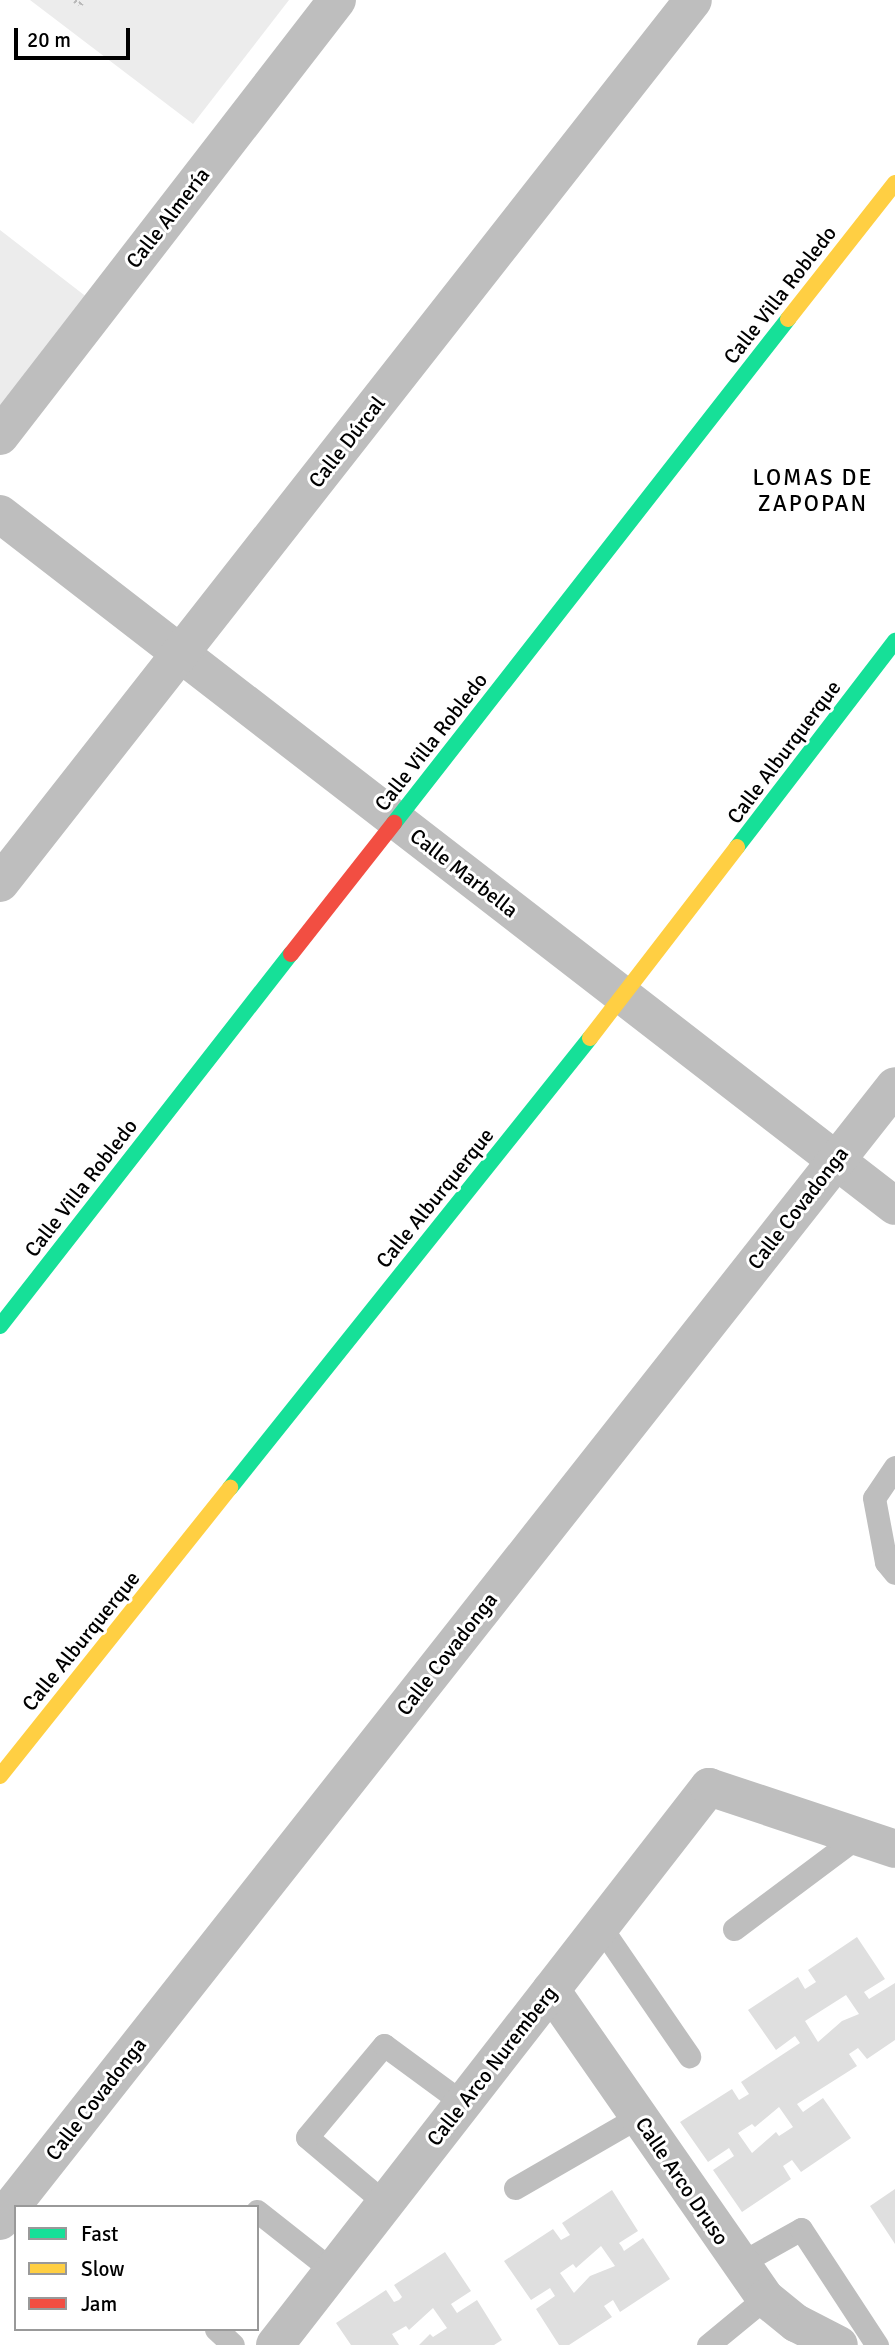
<!DOCTYPE html>
<meta charset="utf-8">
<style>
body{margin:0}
#map{position:relative;width:895px;height:2345px;overflow:hidden;background:#fff;font-family:Signika,sans-serif}
div>[style]{position:absolute}
.green>*{inset:0;background:#ececec}
.building>*{inset:0;background:#dfdfdf}
.path>*{height:4.5px;margin-top:-2.25px;transform-origin:0;background:repeating-linear-gradient(90deg,#b9b9b9 0 2px,transparent 0 5.5px)}
.lane>*{height:23px;margin:-11.5px;padding:0 11.5px;transform-origin:11.5px;border-radius:11.5px;background:#bebebe}
.street>*{height:38px;margin:-19px;padding:0 19px;transform-origin:19px;border-radius:19px;background:#bebebe}
.fast>*{height:16px;margin:-8px;padding:0 8px;transform-origin:8px;border-radius:8px;background:#16e098}
.slow>*{height:16px;margin:-8px;padding:0 8px;transform-origin:8px;border-radius:8px;background:#ffcf43}
.jam>*{height:16px;margin:-8px;padding:0 8px;transform-origin:8px;border-radius:8px;background:#f24e42}
span{translate:-50% -50%;white-space:nowrap;text-align:center;line-height:1.15;-webkit-text-stroke:6px #fff;paint-order:stroke}
.street-label{font-size:21px;color:#000}
.neighbourhood-label{font-size:23px;color:#000;letter-spacing:2px}
.legend{position:absolute;left:14px;top:2205px;width:245px;height:126px;box-sizing:border-box;background:#fff;border:2px solid #999;margin:0;padding:9px 12px;list-style:none;font-size:21px;color:#000}
.legend li{display:flex;align-items:center;gap:14px;height:35px}
.legend b{width:35px;border:2px solid #999}
.scale{position:absolute;left:14px;top:28px;width:116px;height:32px;box-sizing:border-box;border:4px solid #000;border-top:0;padding-left:9px;font-size:21px;line-height:24px;white-space:nowrap;color:#000;-webkit-text-stroke:5px #fff;paint-order:stroke}
</style>
<div id="map">
<div class="green">
<i style="clip-path:polygon(30px 0,289px 0,193px 124px)"></i>
<i style="clip-path:polygon(0 230px,88px 298px,0 416px)"></i>
</div>
<div class="building">
<i style="clip-path:polygon(evenodd,857px 1937px,885px 1979px,864px 1992px,869px 1999px,895px 1983px,895px 2040px,867px 2059px,858px 2048px,849px 2054px,857px 2066px,797px 2104px,803px 2112px,823px 2098px,851px 2138px,801px 2172px,792px 2160px,783px 2166px,791px 2179px,742px 2212px,713px 2170px,734px 2156px,729px 2148px,708px 2162px,680px 2122px,732px 2089px,739px 2100px,749px 2094px,741px 2082px,800px 2043px,795px 2036px,776px 2050px,748px 2010px,798px 1977px,805px 1989px,816px 1982px,808px 1970px,857px 1937px,846px 1995px,859px 2014px,842px 2021px,818px 2042px,805px 2021px,846px 1995px,857px 1937px,779px 2107px,793px 2127px,779px 2136px,776px 2132px,752px 2153px,738px 2133px,752px 2124px,755px 2127px,779px 2107px)"></i>
<i style="clip-path:polygon(895px 2189px,895px 2244px,870px 2206px)"></i>
<i style="clip-path:polygon(evenodd,612px 2190px,638px 2231px,619px 2243px,622px 2247px,624px 2251px,643px 2238px,670px 2279px,620px 2312px,613px 2300px,604px 2306px,612px 2317px,569px 2345px,559px 2345px,536px 2309px,555px 2296px,550px 2288px,531px 2300px,504px 2261px,553px 2229px,561px 2240px,570px 2235px,562px 2223px,612px 2190px,601px 2246px,615px 2266px,590px 2276px,574px 2293px,560px 2273px,573px 2264px,576px 2268px,601px 2246px)"></i>
<i style="clip-path:polygon(445px 2252px,471px 2291px,451px 2304px,457px 2313px,477px 2300px,502px 2340px,494px 2345px,419px 2345px,430px 2334px,433px 2337px,447px 2328px,433px 2308px,409px 2330px,406px 2326px,392px 2334px,399px 2345px,351px 2345px,336px 2323px,386px 2290px,394px 2302px,399px 2300px,402px 2297px,394px 2285px)"></i>
</div>
<div class="path">
<i style="left:75px;top:0;width:6px;rotate:39deg"></i>
<i style="left:80px;top:4px;width:5px;rotate:-53deg"></i>
</div>
<div class="lane">
<i style="left:895px;top:1467px;width:37px;rotate:124deg"></i>
<i style="left:874px;top:1498px;width:65px;rotate:79.4deg"></i>
<i style="left:886px;top:1562px;width:14px;rotate:51deg"></i>
<i style="left:600px;top:1926px;width:158px;rotate:55.6deg"></i>
<i style="left:734px;top:1929px;width:154px;rotate:-36.8deg"></i>
<i style="left:515px;top:2188px;width:142px;rotate:-30deg"></i>
<i style="left:385px;top:2203px;width:102px;rotate:-139.8deg"></i>
<i style="left:307px;top:2137px;width:120px;rotate:-50.1deg"></i>
<i style="left:384px;top:2045px;width:98px;rotate:36.3deg"></i>
<i style="left:257px;top:2211px;width:97px;rotate:38.3deg"></i>
<i style="left:739px;top:2264px;width:71px;rotate:-29.4deg"></i>
<i style="left:801px;top:2229px;width:139px;rotate:56.8deg"></i>
<i style="left:216px;top:2329px;width:23px;rotate:43deg"></i>
<i style="left:708px;top:2345px;width:74px;rotate:-39.5deg"></i>
</div>
<div class="street">
<i style="left:0;top:436px;width:551px;rotate:-52.3deg"></i>
<i style="left:0;top:514px;width:1131px;rotate:37.71deg"></i>
<i style="left:0;top:883px;width:1122px;rotate:-51.87deg"></i>
<i style="left:551px;top:1990px;width:375px;rotate:55.2deg"></i>
<i style="left:765px;top:2298px;width:40px;rotate:39deg"></i>
<i style="left:796px;top:2323px;width:48px;rotate:27.1deg"></i>
<i style="left:0;top:2221px;width:1445px;rotate:-51.74deg"></i>
<i style="left:275px;top:2345px;width:707px;rotate:-52.13deg"></i>
<i style="left:709px;top:1787px;width:196px;rotate:18.4deg"></i>
</div>
<div class="fast">
<i style="left:394px;top:823px;width:640px;rotate:-51.98deg"></i>
<i style="left:737px;top:847px;width:260px;rotate:-52.5deg"></i>
<i style="left:0;top:1326px;width:472px;rotate:-52deg"></i>
<i style="left:230px;top:1488px;width:576px;rotate:-51.34deg"></i>
</div>
<div class="slow">
<i style="left:788px;top:319px;width:173px;rotate:-51.8deg"></i>
<i style="left:590px;top:1038px;width:241px;rotate:-52.4deg"></i>
<i style="left:0;top:1776px;width:369px;rotate:-51.4deg"></i>
</div>
<div class="jam">
<i style="left:291px;top:954px;width:167px;rotate:-51.8deg"></i>
</div>
<div class="street-label">
<span style="left:168px;top:218px;rotate:-52deg">Calle Almería</span>
<span style="left:780px;top:295px;rotate:-52deg">Calle Villa Robledo</span>
<span style="left:347px;top:442px;rotate:-52deg">Calle Dúrcal</span>
<span style="left:431px;top:742px;rotate:-52deg">Calle Villa Robledo</span>
<span style="left:784px;top:752px;rotate:-53deg">Calle Alburquerque</span>
<span style="left:464px;top:873px;rotate:38deg">Calle Marbella</span>
<span style="left:81px;top:1188px;rotate:-52deg">Calle Villa Robledo</span>
<span style="left:435px;top:1198px;rotate:-51deg">Calle Alburquerque</span>
<span style="left:798px;top:1208px;rotate:-52deg">Calle Covadonga</span>
<span style="left:81px;top:1641px;rotate:-51deg">Calle Alburquerque</span>
<span style="left:447px;top:1654px;rotate:-52deg">Calle Covadonga</span>
<span style="left:492px;top:2066px;rotate:-52deg">Calle Arco Nuremberg</span>
<span style="left:96px;top:2099px;rotate:-52deg">Calle Covadonga</span>
<span style="left:682px;top:2181px;rotate:56deg">Calle Arco Druso</span>
</div>
<div class="neighbourhood-label">
<span style="left:813px;top:491px">LOMAS DE<br>ZAPOPAN</span>
</div>
<ul class="legend">
<li><b style="height:9px;background:#16e098"></b>Fast</li>
<li><b style="height:9px;background:#ffcf43"></b>Slow</li>
<li><b style="height:9px;background:#f24e42"></b>Jam</li>
</ul>
<div class="scale">20 m</div>
</div>
